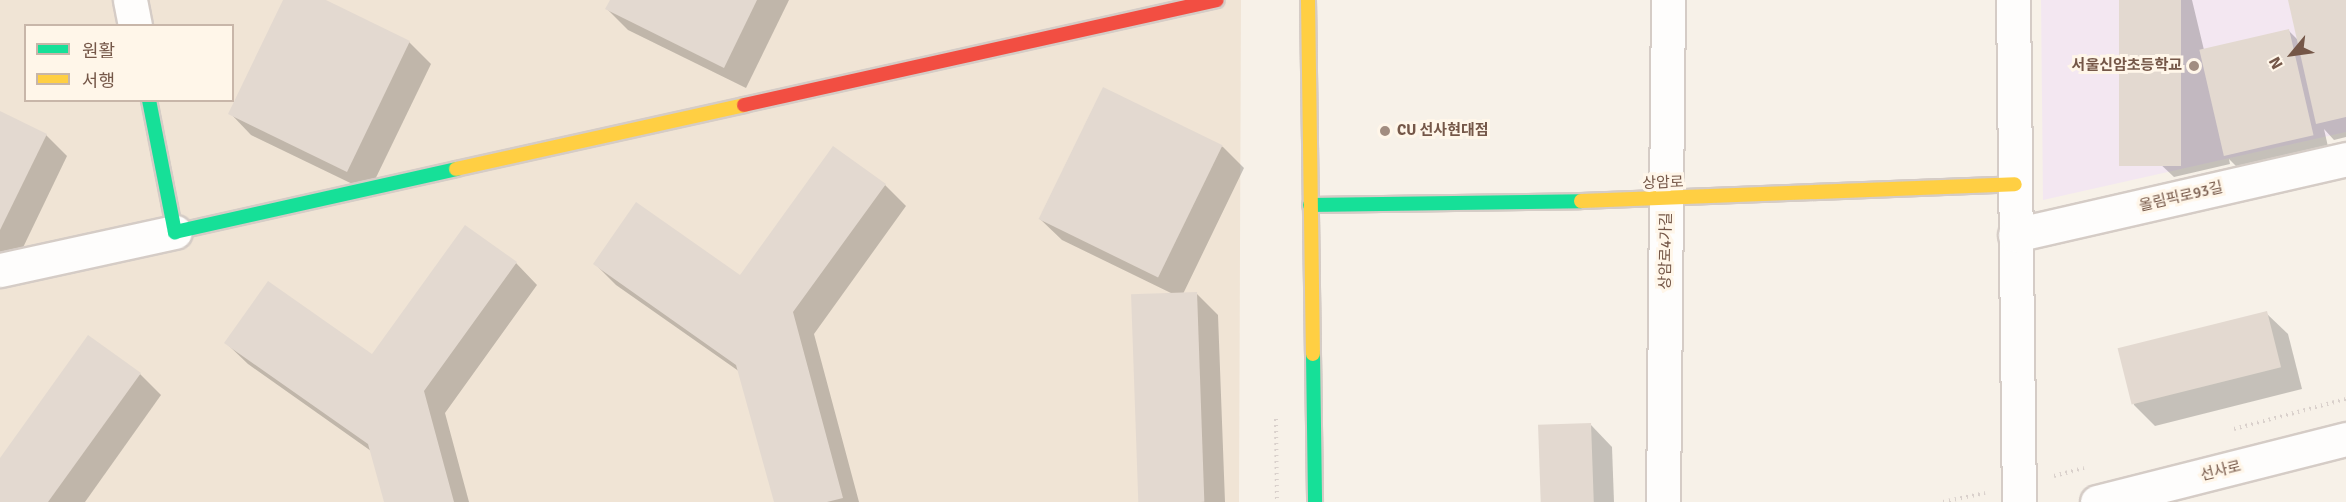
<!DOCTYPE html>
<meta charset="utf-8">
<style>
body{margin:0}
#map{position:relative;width:2346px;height:502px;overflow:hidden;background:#f7f1e8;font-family:Signika,"Noto Sans KR",sans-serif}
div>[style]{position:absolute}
.residential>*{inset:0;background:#f0e4d5}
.education>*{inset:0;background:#f3e7f1}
.shadow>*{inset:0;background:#0003}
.building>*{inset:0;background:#e3d9d0;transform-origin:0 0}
.path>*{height:4px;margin-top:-2px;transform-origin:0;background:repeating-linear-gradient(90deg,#dad1cc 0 1.5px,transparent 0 6px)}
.roads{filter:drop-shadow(2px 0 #d5ccc6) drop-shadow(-2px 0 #d5ccc6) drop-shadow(0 2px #d5ccc6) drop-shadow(0 -2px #d5ccc6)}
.street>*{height:33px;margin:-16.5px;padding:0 16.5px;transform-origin:16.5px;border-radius:16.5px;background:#fefdfc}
.fast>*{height:14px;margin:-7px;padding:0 7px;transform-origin:7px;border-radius:7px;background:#16e098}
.slow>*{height:14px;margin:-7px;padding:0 7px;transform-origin:7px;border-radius:7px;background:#ffcf43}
.jam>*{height:14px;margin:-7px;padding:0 7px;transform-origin:7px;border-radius:7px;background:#f24e42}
.dots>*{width:16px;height:16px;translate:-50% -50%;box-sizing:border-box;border:3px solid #fff6e9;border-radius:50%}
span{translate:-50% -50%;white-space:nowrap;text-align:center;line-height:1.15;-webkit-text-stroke:6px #fff6e9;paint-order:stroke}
.poi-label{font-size:15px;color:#755748;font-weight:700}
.right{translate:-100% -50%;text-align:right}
.left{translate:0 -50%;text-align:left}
.street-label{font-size:15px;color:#755748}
.legend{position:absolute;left:24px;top:24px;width:210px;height:78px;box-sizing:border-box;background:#fff6e9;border:2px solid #c8b6a9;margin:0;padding:8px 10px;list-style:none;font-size:18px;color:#755748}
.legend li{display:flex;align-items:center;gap:12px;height:30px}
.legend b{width:30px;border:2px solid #c8b6a9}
.north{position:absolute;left:2262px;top:24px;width:60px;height:60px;-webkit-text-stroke:4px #fff6e9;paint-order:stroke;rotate:241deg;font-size:16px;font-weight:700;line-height:24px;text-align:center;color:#755748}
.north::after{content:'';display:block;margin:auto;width:21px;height:27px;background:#755748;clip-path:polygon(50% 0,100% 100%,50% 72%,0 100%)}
</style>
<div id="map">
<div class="residential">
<i style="clip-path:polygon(evenodd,0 0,1241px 0,1239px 502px,0 502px,0 0,26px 26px,232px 26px,232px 100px,26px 100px,26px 26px)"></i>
</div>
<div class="education">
<i style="clip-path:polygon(2041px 0,2346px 0,2346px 132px,2043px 200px)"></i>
</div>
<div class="shadow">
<i style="clip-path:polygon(284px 0,322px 0,409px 42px,431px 64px,369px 192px,251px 135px,230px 113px)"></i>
<i style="clip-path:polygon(611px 0,789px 0,746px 88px,628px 30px,607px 9px)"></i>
<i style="clip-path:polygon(2120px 0,2192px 0,2204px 50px,2288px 30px,2299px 41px,2289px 0,2346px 0,2346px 137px,2334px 140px,2324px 129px,2329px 151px,2242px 172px,2229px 159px,2230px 164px,2174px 177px,2157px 161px)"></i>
<i style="clip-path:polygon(1103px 89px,1223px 147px,1244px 168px,1183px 294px,1197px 294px,1218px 315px,1225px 502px,1141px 502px,1173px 294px,1062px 240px,1040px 219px)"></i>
<i style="clip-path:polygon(0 113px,46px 135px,67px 156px,5px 285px,0 282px)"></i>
<i style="clip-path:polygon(885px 185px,906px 206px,814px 334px,859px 502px,775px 502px,740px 372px,616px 285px,595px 264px,741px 277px)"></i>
<i style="clip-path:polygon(516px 263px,537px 285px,445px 413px,469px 502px,385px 502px,371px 451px,248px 364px,226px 343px,372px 356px)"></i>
<i style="clip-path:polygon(2266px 313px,2288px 334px,2302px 389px,2155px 426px,2134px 405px,2120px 350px)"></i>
<i style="clip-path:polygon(140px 374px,161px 395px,85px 502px,0 502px,0 460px)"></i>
<i style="clip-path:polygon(1591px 425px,1612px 447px,1614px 502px,1542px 502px)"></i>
</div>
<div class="building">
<i style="clip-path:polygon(283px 0,326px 0,410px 41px,347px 172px,228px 114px)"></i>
<i style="clip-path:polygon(610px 0,757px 0,724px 68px,605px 9px)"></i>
<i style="left:2119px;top:0;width:62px;height:166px"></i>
<i style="clip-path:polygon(2288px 0,2346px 0,2346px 117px,2316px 124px)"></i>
<i style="left:2289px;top:29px;width:109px;height:92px;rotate:77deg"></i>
<i style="left:1103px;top:87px;width:133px;height:147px;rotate:26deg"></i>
<i style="clip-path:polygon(0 111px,47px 134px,0 230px)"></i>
<i style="clip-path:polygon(833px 146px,886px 184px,793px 312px,843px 498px,827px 502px,774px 502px,736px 365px,593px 264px,636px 202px,740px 275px)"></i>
<i style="clip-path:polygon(465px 225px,517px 262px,424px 391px,454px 502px,384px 502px,368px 444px,224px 343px,268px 281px,372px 354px)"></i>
<i style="left:1197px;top:292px;width:210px;height:66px;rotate:88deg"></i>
<i style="left:2267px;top:311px;width:58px;height:154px;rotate:76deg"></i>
<i style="clip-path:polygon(88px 335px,141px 373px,48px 502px,0 502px,0 458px)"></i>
<i style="left:1591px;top:423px;width:79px;height:53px;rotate:88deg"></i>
</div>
<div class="path">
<i style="left:1276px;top:419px;width:83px;rotate:89.3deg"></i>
<i style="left:2234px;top:429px;width:116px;rotate:-15deg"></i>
<i style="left:2054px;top:476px;width:31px;rotate:-15deg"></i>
<i style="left:1943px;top:502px;width:43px;rotate:-12.1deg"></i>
</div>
<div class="roads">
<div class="street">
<i style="left:130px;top:0;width:26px;rotate:79deg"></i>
<i style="left:2013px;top:0;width:502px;rotate:89.32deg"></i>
<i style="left:2015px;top:235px;width:340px;rotate:-12.9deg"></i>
<i style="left:0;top:270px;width:179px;rotate:-12.3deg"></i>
<i style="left:1663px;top:502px;width:502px;rotate:-89.43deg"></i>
<i style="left:2097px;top:502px;width:257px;rotate:-14.2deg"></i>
</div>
<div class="fast">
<i style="left:149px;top:100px;width:135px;rotate:78.9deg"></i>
<i style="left:175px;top:232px;width:288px;rotate:-12.6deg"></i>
<i style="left:1310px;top:205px;width:271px;rotate:-0.8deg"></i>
<i style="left:1313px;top:354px;width:148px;rotate:89.2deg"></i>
</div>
<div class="slow">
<i style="left:1308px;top:0;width:354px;rotate:89.2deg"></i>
<i style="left:456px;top:169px;width:295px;rotate:-12.5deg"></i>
<i style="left:1581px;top:201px;width:434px;rotate:-2.2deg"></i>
</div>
<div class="jam">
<i style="left:744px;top:105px;width:484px;rotate:-12.5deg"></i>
</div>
</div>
<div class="dots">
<i style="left:2194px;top:66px;background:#a28d80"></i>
<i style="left:1385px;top:131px;background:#a28d80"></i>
</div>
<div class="poi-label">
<span class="right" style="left:2182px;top:66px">서울신암초등학교</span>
<span class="left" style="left:1397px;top:131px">CU 선사현대점</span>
</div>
<div class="street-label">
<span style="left:1663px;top:183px;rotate:-2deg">상암로</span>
<span style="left:2181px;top:197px;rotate:-13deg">올림픽로93길</span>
<span style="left:1666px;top:251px;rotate:-89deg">상암로4가길</span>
<span style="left:2221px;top:471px;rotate:-14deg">선사로</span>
</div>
<ul class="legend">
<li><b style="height:8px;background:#16e098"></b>원활</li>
<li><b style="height:8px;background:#ffcf43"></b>서행</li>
</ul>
<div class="north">N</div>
</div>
